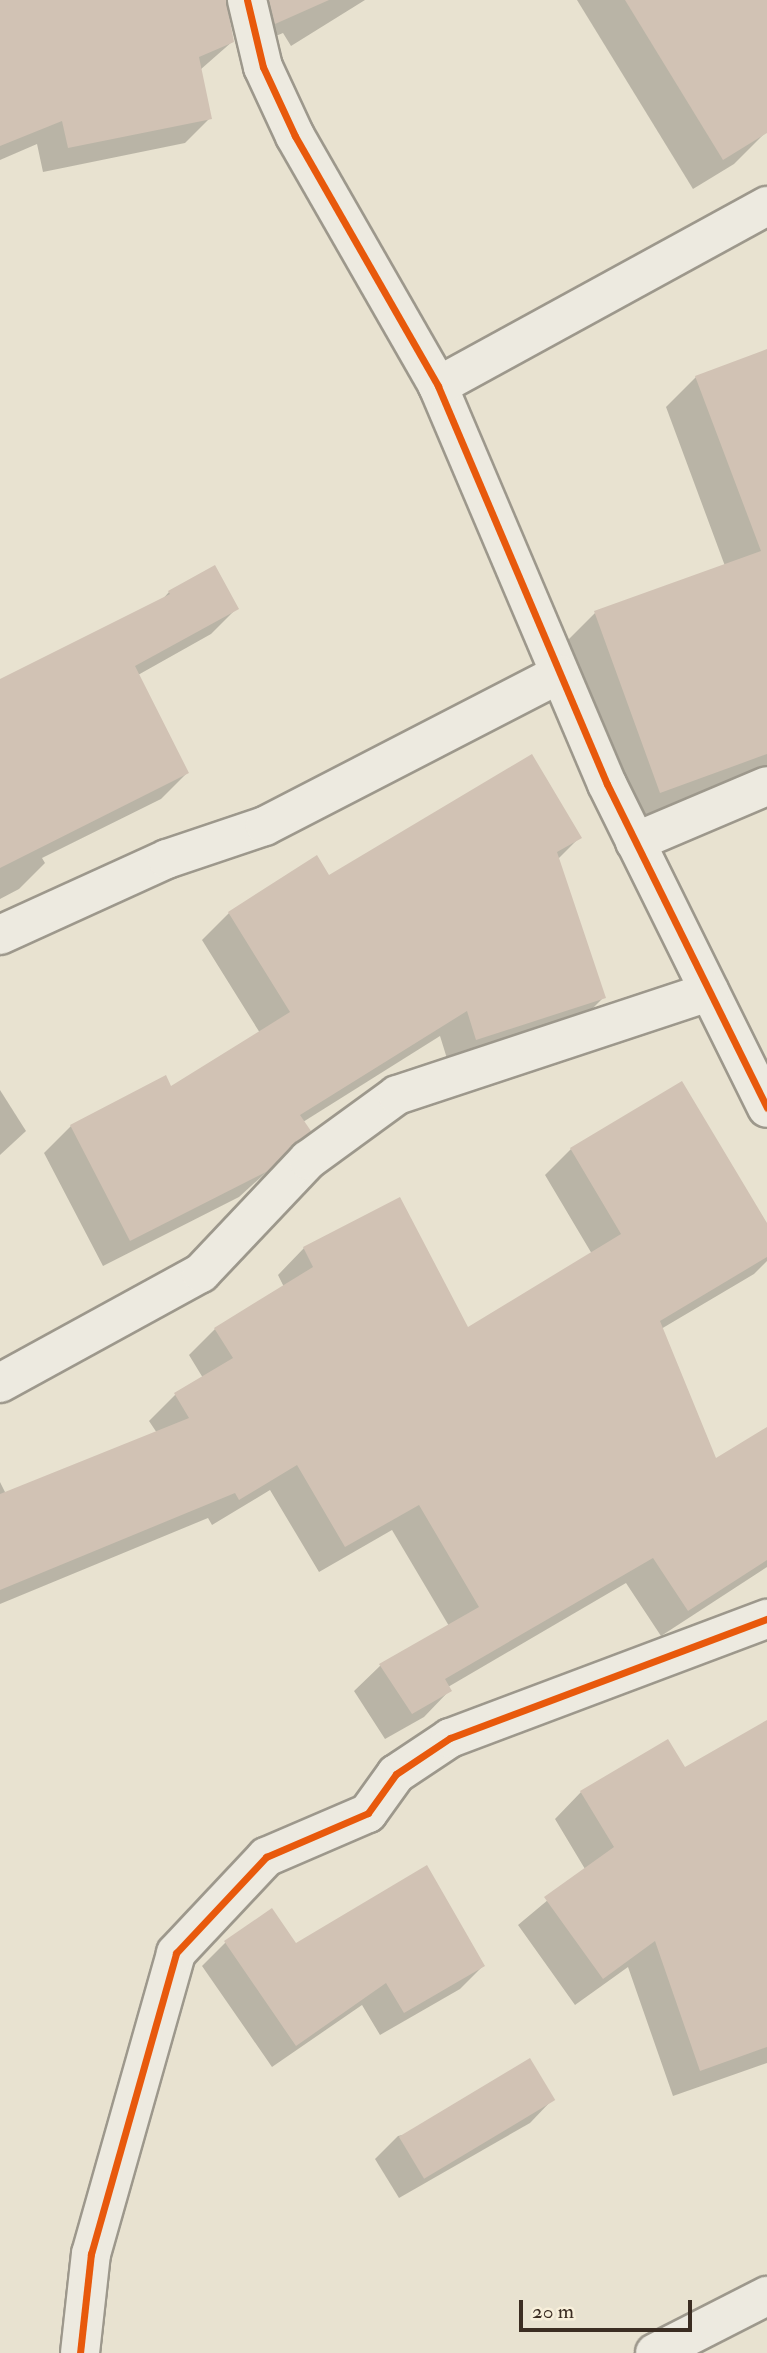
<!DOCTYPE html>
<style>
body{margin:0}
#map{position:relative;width:767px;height:2353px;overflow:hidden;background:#e8e2d0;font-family:"IM FELL Double Pica",serif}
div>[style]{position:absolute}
.shadow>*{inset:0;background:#0003}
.building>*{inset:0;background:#d1c2b4;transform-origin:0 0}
.roads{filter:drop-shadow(2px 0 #9d988c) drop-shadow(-2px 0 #9d988c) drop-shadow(0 2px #9d988c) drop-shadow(0 -2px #9d988c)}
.minor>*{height:38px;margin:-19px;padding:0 19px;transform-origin:19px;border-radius:19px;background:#edeae0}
.cycleway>*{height:7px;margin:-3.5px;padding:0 3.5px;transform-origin:3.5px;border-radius:3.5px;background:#e8590c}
span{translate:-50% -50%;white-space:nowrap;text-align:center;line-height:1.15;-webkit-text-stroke:7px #f7efda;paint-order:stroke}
.scale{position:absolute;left:519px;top:2300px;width:173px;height:32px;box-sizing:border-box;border:4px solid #3b2d22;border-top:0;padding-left:9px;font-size:21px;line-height:24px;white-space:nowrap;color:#3b2d22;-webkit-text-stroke:5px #f7efda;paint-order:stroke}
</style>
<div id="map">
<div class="shadow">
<i style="clip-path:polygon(11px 0,365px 0,291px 46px,283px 33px,250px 47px,239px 10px,226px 7px,233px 41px,200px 70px,210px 118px,185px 143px,43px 172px,37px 144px,0 160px,0 6px)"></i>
<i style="clip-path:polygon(577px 0,761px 0,767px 9px,764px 134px,734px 164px,693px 189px)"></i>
<i style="clip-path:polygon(767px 351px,767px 767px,759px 775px,630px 822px,565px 643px,595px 613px,725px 566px,666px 407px,696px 377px)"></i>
<i style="clip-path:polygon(169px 592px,237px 608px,211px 634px,138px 675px,187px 773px,161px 799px,42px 858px,45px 863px,19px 889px,0 899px,0 689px,160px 602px)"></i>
<i style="clip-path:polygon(580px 837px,558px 859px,604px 997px,577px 1024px,449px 1065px,440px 1036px,303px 1122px,282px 1158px,239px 1197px,103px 1266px,44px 1153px,71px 1126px,171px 1088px,260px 1033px,202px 940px,229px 913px,316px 857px,329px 877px)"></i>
<i style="clip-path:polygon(0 1090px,26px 1131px,0 1155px)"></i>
<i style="clip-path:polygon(571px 1149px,767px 1226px,767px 1261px,754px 1274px,661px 1329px,715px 1460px,767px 1429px,767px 1567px,661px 1636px,626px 1583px,448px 1687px,450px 1690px,424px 1717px,385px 1739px,354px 1691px,381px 1665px,449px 1626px,392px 1530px,319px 1572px,270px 1490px,212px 1525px,208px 1518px,0 1604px,0 1482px,6px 1494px,157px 1433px,149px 1421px,175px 1395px,203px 1378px,189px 1355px,215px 1329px,284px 1287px,278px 1275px,304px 1248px,467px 1329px,592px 1254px,545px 1175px)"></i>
<i style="clip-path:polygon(767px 1721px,767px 2063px,673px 2096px,628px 1967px,575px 2005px,518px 1925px,585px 1869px,555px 1819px,581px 1792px,685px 1770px)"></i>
<i style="clip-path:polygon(271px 1910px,296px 1945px,483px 1966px,460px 1989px,380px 2035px,362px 2005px,272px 2067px,202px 1966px,225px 1943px)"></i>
<i style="clip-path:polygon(553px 2099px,530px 2123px,399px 2198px,375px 2159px,398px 2136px)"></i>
</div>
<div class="building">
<i style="clip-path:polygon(0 0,226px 0,234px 42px,199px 57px,212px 119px,68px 148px,62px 121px,0 146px)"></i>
<i style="clip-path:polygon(269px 0,329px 0,275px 24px)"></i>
<i style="clip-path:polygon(625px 0,767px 0,767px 133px,723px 160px)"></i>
<i style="clip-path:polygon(767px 349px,767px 754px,660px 793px,594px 611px,761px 551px,695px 376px)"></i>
<i style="clip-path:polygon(215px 565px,239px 609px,135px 666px,189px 773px,0 868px,0 679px,170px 594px,168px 591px)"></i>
<i style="clip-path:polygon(532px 754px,582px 838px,557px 852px,606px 998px,476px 1040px,467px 1011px,300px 1115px,311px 1131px,268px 1171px,130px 1241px,70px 1125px,166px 1075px,171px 1086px,290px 1012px,228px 912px,317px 855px,329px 875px)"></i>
<i style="clip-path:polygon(682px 1081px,767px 1223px,767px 1257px,660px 1321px,716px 1458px,767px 1427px,767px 1560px,688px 1611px,653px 1558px,445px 1679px,452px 1691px,412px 1714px,379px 1664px,479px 1607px,419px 1505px,345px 1547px,297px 1465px,239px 1500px,235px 1493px,0 1590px,0 1494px,189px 1418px,174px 1393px,233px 1358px,214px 1328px,313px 1267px,303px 1247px,400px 1197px,468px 1327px,621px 1234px,570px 1148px)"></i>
<i style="clip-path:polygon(767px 1720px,767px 2047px,700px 2071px,655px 1941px,603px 1979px,544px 1897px,614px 1847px,580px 1791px,668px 1739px,685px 1767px)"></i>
<i style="clip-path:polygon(427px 1865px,485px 1966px,404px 2013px,386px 1983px,296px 2046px,224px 1941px,272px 1908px,296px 1943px)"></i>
<i style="left:530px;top:2058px;width:49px;height:153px;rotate:59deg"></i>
</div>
<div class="roads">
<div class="minor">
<i style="left:247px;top:0;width:69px;rotate:76.6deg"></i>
<i style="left:263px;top:67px;width:76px;rotate:65.1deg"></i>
<i style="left:295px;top:136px;width:288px;rotate:60.2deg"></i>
<i style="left:438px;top:386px;width:432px;rotate:67deg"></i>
<i style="left:607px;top:784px;width:361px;rotate:63.7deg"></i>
<i style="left:438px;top:386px;width:375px;rotate:-28.7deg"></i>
<i style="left:635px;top:842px;width:143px;rotate:-23deg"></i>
<i style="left:0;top:935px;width:183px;rotate:-24.5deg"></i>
<i style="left:167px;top:859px;width:103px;rotate:-18.6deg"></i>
<i style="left:265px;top:826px;width:331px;rotate:-27.3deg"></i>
<i style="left:0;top:1383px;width:229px;rotate:-28.7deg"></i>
<i style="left:201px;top:1273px;width:156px;rotate:-46.6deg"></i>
<i style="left:308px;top:1160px;width:110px;rotate:-36.1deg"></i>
<i style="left:397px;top:1095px;width:329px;rotate:-18.3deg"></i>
<i style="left:80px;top:2353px;width:100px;rotate:-83.7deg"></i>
<i style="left:91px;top:2254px;width:313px;rotate:-74.2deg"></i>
<i style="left:176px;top:1953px;width:132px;rotate:-46.8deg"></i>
<i style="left:266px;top:1857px;width:111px;rotate:-23.3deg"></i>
<i style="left:368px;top:1813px;width:48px;rotate:-54.3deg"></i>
<i style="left:396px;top:1774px;width:65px;rotate:-33.7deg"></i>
<i style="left:450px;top:1738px;width:339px;rotate:-20.6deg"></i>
<i style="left:655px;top:2353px;width:126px;rotate:-27deg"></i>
</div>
</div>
<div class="cycleway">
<i style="left:247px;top:0;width:69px;rotate:76.6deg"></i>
<i style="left:263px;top:67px;width:76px;rotate:65.1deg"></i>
<i style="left:295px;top:136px;width:288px;rotate:60.2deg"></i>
<i style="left:438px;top:386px;width:432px;rotate:67deg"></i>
<i style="left:607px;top:784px;width:361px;rotate:63.7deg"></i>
<i style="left:80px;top:2353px;width:100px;rotate:-83.7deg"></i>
<i style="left:91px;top:2254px;width:313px;rotate:-74.2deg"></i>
<i style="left:176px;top:1953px;width:132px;rotate:-46.8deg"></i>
<i style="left:266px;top:1857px;width:111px;rotate:-23.3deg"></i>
<i style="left:368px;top:1813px;width:48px;rotate:-54.3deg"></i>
<i style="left:396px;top:1774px;width:65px;rotate:-33.7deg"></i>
<i style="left:450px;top:1738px;width:339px;rotate:-20.6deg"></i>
</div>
<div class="scale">20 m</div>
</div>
